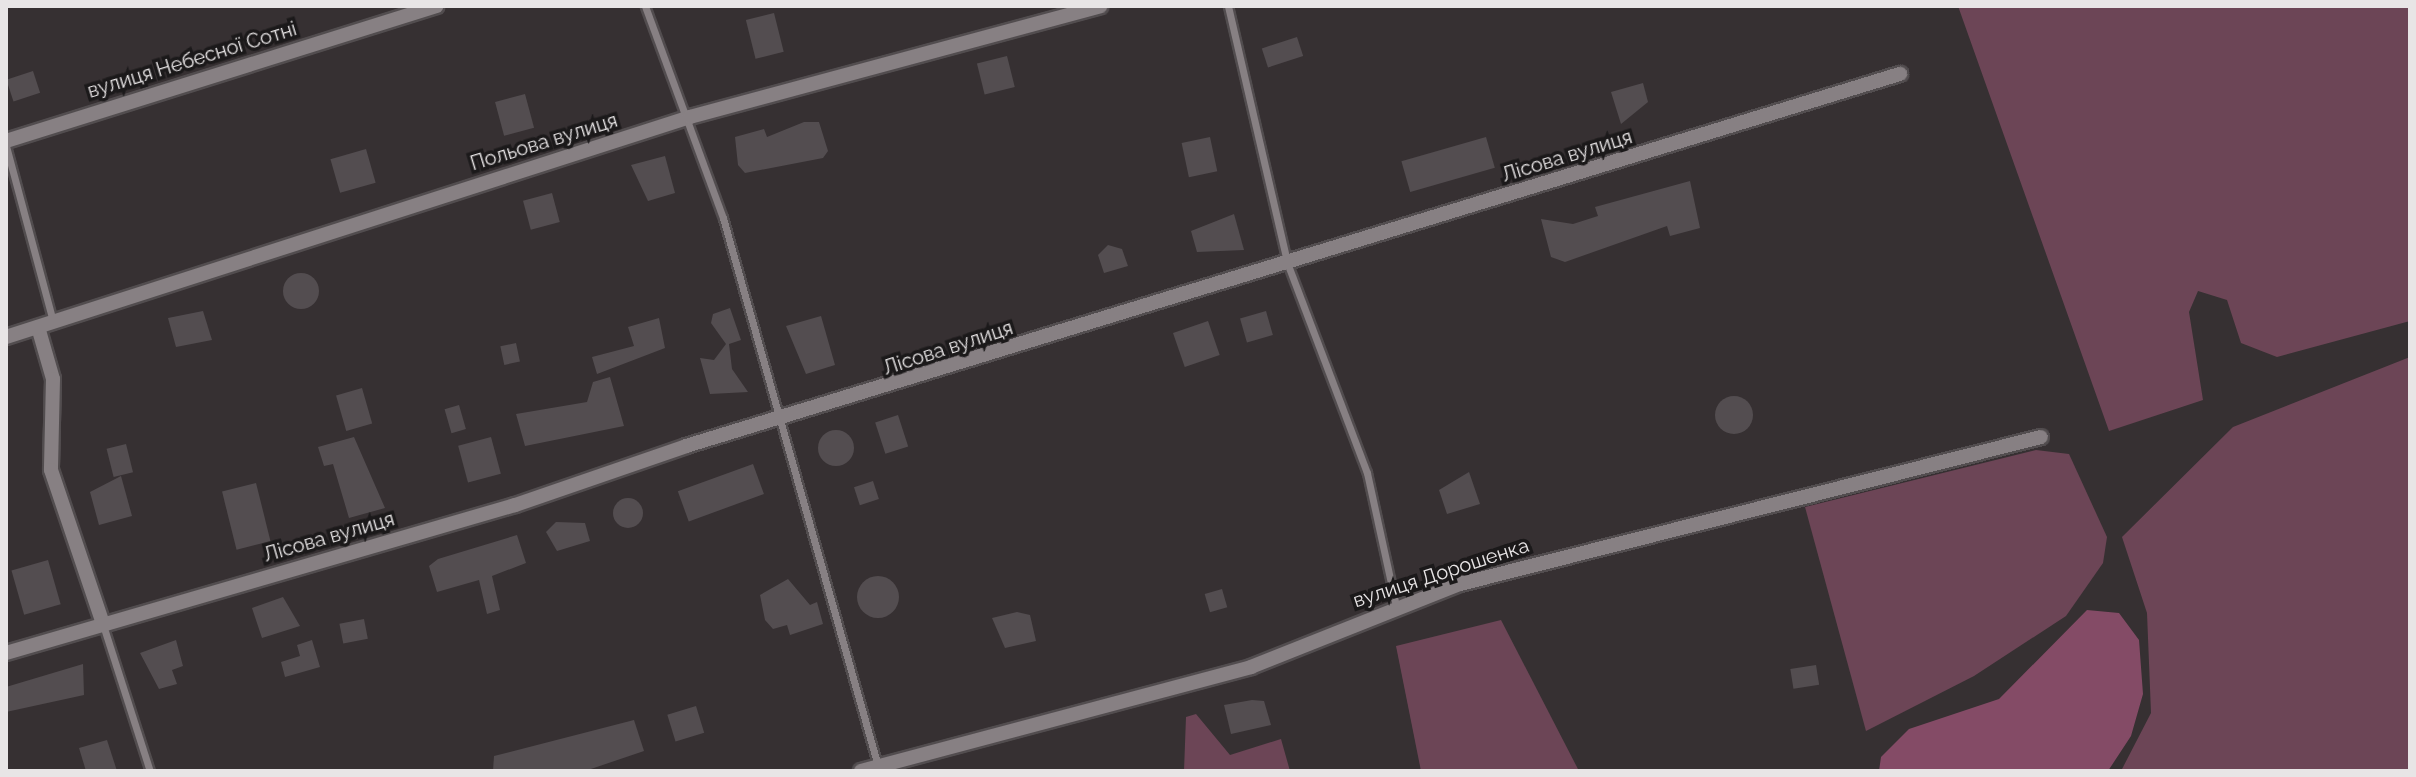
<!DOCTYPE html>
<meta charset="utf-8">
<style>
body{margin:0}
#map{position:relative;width:2416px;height:777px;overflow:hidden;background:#363032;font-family:Raleway,sans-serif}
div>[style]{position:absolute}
.green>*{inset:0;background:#6c4556}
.forest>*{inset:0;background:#844b66}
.building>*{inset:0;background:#534d50;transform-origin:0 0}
.round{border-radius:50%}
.roads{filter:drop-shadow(2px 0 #524d4f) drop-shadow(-2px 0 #524d4f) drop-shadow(0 2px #524d4f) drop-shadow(0 -2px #524d4f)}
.lane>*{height:7px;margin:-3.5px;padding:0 3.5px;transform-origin:3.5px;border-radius:3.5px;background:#878083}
.street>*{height:14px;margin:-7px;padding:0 7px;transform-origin:7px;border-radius:7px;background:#878083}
span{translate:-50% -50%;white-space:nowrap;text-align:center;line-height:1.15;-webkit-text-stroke:7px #1b191a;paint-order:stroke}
.street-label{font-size:20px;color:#e8e5e6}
.frame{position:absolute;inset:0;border:8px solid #e8e5e6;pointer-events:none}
</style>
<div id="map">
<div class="green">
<i style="clip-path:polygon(1958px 6px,2410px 6px,2410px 321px,2277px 357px,2241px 343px,2227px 300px,2198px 291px,2189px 312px,2203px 400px,2109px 431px)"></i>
<i style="clip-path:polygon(2410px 357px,2410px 771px,2121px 771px,2151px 713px,2147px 613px,2122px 537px,2233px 427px)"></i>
<i style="clip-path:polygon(2036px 450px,2069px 454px,2107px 537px,2103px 563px,2066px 616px,1974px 676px,1866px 731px,1805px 507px)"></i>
<i style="clip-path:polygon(1501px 620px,1579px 771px,1421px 771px,1396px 646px)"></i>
<i style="clip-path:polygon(1196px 714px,1230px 755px,1281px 739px,1290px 771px,1184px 771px,1186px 717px)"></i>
</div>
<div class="forest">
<i style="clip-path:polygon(2087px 610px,2119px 613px,2139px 640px,2143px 694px,2131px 736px,2108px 771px,1879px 771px,1881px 757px,1909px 729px,1999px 699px)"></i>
</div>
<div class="building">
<i style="left:774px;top:13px;width:40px;height:29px;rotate:76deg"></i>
<i style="left:1297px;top:37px;width:20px;height:37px;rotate:72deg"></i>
<i style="left:1007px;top:56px;width:32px;height:31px;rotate:76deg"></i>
<i style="left:33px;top:71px;width:23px;height:28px;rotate:72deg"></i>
<i style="clip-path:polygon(1643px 83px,1648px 102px,1621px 124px,1611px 92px)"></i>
<i style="left:525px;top:94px;width:35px;height:31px;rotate:75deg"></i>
<i style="clip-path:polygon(804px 122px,819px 122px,828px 151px,823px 158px,745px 173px,738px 165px,735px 137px,764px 129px,767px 137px)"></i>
<i style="left:1210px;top:137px;width:35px;height:29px;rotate:78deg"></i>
<i style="left:1486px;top:137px;width:32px;height:88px;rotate:74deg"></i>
<i style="left:366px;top:149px;width:35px;height:37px;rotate:74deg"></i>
<i style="clip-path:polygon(665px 156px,675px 193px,648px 201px,631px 165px)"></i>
<i style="clip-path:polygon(1690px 181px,1700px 228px,1670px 236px,1667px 226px,1565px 262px,1551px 257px,1541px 219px,1573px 224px,1598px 216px,1595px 207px)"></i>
<i style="left:552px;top:193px;width:30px;height:30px;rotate:75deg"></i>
<i style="clip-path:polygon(1234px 214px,1244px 250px,1197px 252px,1191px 231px)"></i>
<i style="clip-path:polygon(1108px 245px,1122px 249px,1128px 266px,1104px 273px,1098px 255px)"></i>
<i class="round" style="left:283px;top:273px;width:36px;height:36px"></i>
<i style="clip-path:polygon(730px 308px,741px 340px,729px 344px,732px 369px,748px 392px,710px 394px,700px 358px,714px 360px,726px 344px,711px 323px,713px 314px)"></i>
<i style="clip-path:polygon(203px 311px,212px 340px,176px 347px,168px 318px)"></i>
<i style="left:1266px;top:311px;width:25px;height:27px;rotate:74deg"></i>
<i style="clip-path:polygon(821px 316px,835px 365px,806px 374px,786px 326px)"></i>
<i style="clip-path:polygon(659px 318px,665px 348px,597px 374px,592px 357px,634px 346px,628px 327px)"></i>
<i style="left:1208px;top:321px;width:36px;height:37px;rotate:71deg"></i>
<i style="left:516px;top:343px;width:19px;height:16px;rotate:78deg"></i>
<i style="clip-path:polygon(610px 377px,624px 426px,525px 446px,516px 414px,587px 402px,593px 382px)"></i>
<i style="left:362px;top:388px;width:37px;height:27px;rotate:74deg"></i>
<i class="round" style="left:1715px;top:396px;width:38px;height:38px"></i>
<i style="left:459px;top:405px;width:25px;height:15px;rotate:74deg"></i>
<i style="left:898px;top:415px;width:33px;height:24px;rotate:72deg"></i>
<i class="round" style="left:818px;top:430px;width:36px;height:36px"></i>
<i style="clip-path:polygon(354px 437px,385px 508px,349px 518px,333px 464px,324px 466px,318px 447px)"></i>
<i style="left:491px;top:437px;width:38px;height:34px;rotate:75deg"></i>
<i style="left:126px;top:444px;width:29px;height:20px;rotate:76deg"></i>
<i style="left:753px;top:464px;width:32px;height:80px;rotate:70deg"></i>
<i style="clip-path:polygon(1469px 472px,1480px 504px,1447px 514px,1439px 490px)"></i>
<i style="clip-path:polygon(121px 476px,132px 516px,99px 525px,90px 492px)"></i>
<i style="left:873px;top:481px;width:19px;height:20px;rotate:72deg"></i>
<i style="left:256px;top:483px;width:60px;height:35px;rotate:76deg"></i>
<i class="round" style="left:613px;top:498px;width:30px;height:30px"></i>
<i style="clip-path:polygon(556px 522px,585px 523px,590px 541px,557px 551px,546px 532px)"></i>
<i style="clip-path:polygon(517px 535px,526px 563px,492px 576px,500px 610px,487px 614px,479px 580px,437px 592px,429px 566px,438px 559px)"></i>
<i style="left:48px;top:560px;width:46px;height:38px;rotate:74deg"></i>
<i class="round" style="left:857px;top:576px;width:42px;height:42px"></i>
<i style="clip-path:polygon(788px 579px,810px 605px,817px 602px,823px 624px,790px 635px,787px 625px,773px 629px,765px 620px,760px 595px)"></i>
<i style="left:1222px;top:589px;width:19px;height:18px;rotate:74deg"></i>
<i style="clip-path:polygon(283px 597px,300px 626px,262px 638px,252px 608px)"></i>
<i style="clip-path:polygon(1017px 612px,1030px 615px,1036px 641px,1005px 648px,992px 618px)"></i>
<i style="left:364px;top:619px;width:20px;height:25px;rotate:79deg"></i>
<i style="clip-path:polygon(176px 640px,183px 666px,172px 670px,177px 684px,159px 689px,140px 653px)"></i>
<i style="clip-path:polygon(312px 640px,320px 667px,285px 677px,281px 662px,300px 656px,297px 645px)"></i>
<i style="clip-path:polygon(83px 664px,84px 695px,6px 712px,6px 687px)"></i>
<i style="left:1816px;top:665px;width:20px;height:26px;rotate:81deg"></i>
<i style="clip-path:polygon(1252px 700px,1264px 701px,1271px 725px,1231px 734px,1224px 705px)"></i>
<i style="left:696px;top:706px;width:28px;height:30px;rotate:73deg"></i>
<i style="clip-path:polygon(634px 720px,644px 751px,585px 771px,493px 771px,494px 756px)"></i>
<i style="clip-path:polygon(107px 740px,117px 771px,86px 771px,79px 748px)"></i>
</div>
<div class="roads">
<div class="lane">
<i style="left:645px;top:6px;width:226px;rotate:69.8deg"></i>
<i style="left:723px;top:218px;width:569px;rotate:74.21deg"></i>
<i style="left:1228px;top:6px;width:266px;rotate:77deg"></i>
<i style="left:1288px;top:265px;width:222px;rotate:69.2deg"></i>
<i style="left:1367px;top:473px;width:136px;rotate:77.7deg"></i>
<i style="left:6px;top:146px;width:181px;rotate:75deg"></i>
<i style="left:103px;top:625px;width:153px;rotate:72.2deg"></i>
</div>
<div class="street">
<i style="left:6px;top:141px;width:451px;rotate:-17.4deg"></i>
<i style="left:38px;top:327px;width:54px;rotate:73.9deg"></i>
<i style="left:53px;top:379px;width:91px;rotate:91.3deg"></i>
<i style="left:51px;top:470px;width:163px;rotate:71.3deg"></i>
<i style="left:6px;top:337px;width:719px;rotate:-17.83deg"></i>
<i style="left:690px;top:117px;width:425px;rotate:-15.1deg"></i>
<i style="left:6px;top:653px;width:530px;rotate:-16.21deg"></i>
<i style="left:515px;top:505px;width:181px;rotate:-19deg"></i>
<i style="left:686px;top:446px;width:1270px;rotate:-17.04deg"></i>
<i style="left:861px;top:771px;width:404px;rotate:-14.9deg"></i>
<i style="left:1251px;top:667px;width:225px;rotate:-21.7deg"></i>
<i style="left:1460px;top:584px;width:599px;rotate:-14.2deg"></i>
</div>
</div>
<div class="street-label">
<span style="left:192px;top:60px;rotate:-17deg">вулиця Небесної Сотні</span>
<span style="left:544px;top:142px;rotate:-17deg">Польова вулиця</span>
<span style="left:1567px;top:156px;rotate:-17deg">Лісова вулиця</span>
<span style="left:948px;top:348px;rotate:-18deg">Лісова вулиця</span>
<span style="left:329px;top:537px;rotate:-16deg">Лісова вулиця</span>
<span style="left:1441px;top:573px;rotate:-18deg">вулиця Дорошенка</span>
</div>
<div class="frame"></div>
</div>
